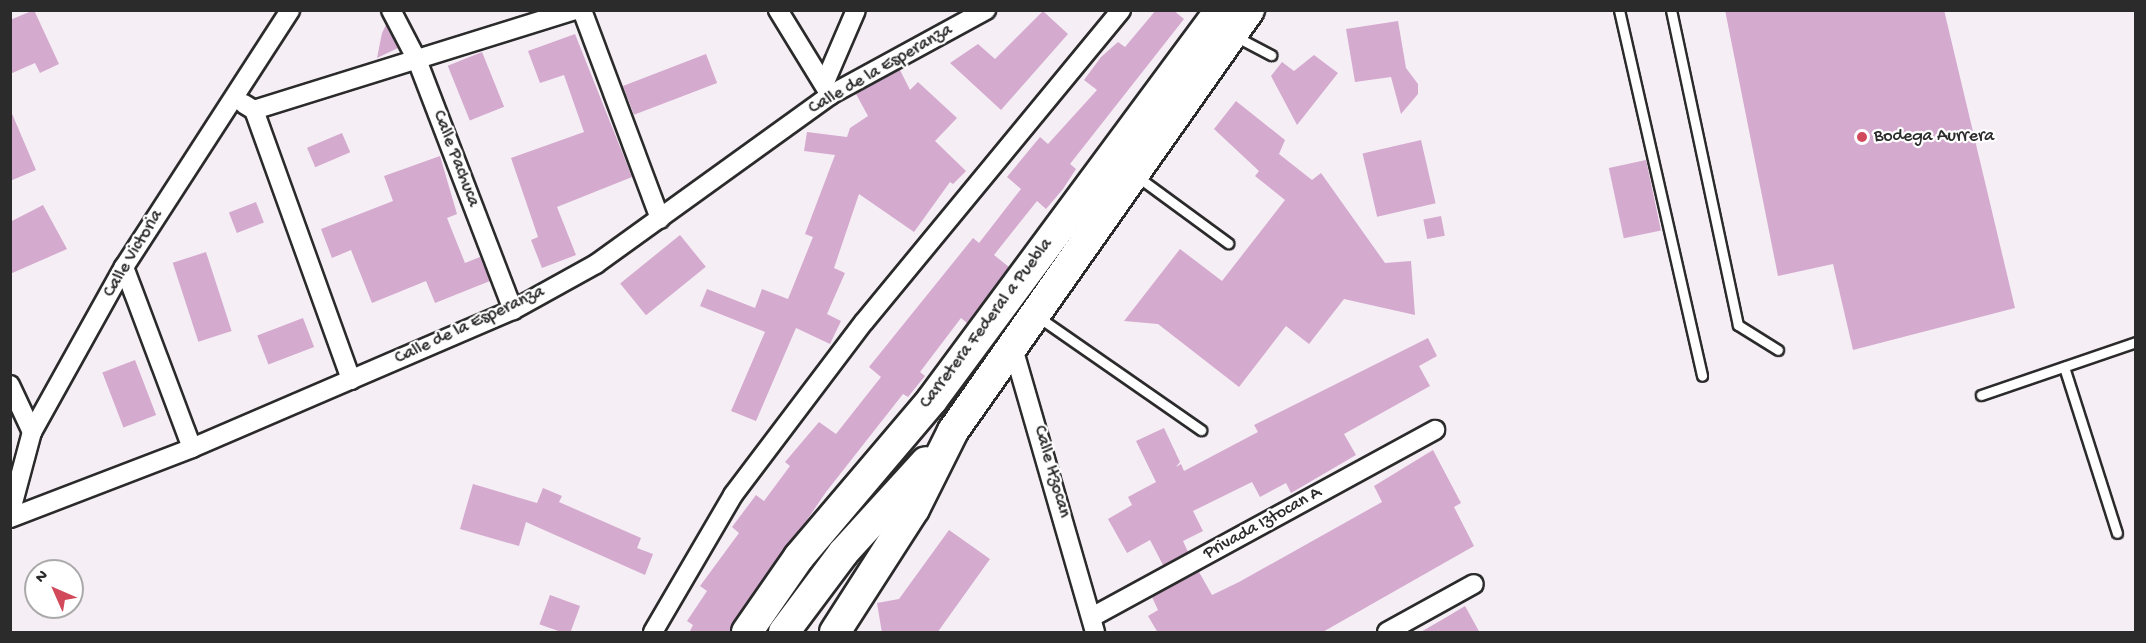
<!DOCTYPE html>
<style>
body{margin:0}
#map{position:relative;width:2146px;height:643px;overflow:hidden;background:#f6eef5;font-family:"Gochi Hand",sans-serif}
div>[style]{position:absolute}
.building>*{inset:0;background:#d4aacf;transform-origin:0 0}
.roads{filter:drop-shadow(2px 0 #2b2b2b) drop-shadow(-2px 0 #2b2b2b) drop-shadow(0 2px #2b2b2b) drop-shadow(0 -2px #2b2b2b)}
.lane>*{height:9px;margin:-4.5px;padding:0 4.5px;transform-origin:4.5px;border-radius:4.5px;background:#fff}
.street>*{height:18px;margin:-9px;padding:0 9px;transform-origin:9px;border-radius:9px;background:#fff}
.primary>*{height:30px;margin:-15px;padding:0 15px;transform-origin:15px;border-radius:15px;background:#fff}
.dots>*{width:16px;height:16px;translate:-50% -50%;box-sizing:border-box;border:3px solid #fff;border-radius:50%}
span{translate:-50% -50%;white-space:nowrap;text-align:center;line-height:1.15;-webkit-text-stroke:4.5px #fff;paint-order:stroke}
.street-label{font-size:18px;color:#2b2b2b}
.poi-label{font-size:18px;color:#2b2b2b}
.left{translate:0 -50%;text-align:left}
.frame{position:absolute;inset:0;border:12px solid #2b2b2b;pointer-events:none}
.north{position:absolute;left:24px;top:559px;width:60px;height:60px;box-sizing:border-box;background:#fff;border:2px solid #aaa;border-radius:50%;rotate:315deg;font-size:16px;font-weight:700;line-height:24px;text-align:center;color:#2b2b2b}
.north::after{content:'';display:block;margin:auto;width:21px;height:27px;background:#d1495b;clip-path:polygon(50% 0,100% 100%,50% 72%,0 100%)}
</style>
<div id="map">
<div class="building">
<i style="clip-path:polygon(34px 10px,59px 64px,40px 73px,35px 63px,10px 74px,10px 20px)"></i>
<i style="clip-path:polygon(1156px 10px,1173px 10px,1184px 19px,1070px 164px,1076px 169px,1063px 189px,1046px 209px,1037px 201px,994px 255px,1009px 267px,967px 323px,961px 318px,920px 372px,925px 376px,908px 397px,903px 394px,826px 492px,730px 633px,689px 633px,693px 625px,687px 621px,707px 591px,700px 586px,739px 533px,732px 527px,756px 495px,764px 501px,790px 466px,785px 462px,819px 422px,836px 434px,881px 377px,869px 367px,973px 238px,979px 243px,1021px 189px,1007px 177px,1040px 137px,1048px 144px,1097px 90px,1084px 80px,1101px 57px,1118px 42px,1125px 47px)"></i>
<i style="clip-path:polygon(1725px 10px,1944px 10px,2015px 308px,1853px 350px,1833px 264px,1778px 276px)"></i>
<i style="clip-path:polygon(1043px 11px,1068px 34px,1001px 110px,950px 63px,978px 44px,995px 59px)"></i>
<i style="clip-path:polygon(1398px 21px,1406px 68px,1418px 84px,1418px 94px,1401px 114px,1391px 77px,1355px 82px,1346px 29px)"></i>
<i style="clip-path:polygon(386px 25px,398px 48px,377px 58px,382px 33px)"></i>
<i style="clip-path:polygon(575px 34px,632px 177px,557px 207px,576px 255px,542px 268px,531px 240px,538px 237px,511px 158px,584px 132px,564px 75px,540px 83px,528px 51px)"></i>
<i style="left:482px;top:52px;width:59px;height:37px;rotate:68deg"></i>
<i style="left:706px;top:54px;width:31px;height:89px;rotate:69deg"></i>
<i style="clip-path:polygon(1314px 55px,1338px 73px,1297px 125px,1271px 76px,1282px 62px,1294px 71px)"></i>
<i style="clip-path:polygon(900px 70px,910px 90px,918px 82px,957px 118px,935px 141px,966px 171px,953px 184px,950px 182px,914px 232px,859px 194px,834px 268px,845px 273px,827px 314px,841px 321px,830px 344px,796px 328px,756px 421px,731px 411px,765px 332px,700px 306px,707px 289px,755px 308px,762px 289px,788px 299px,813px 237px,805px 234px,835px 155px,804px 151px,807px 132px,847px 137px,850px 128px,868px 116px,856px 94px)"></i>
<i style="clip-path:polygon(1236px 101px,1285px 140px,1279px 154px,1312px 180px,1321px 173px,1385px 263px,1411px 261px,1415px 315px,1344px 299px,1309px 344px,1286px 326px,1239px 387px,1158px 324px,1124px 321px,1180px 249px,1222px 281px,1285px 200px,1255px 176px,1259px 171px,1214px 129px)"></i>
<i style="clip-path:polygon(10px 109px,36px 170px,10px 181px)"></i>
<i style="left:342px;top:133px;width:21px;height:38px;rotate:67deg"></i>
<i style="left:1421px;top:140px;width:65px;height:60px;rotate:77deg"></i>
<i style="clip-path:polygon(440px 156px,457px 214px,447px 218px,465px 263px,480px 257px,490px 281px,435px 303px,426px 281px,372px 303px,351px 250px,332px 258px,321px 229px,393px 201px,384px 176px)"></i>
<i style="left:1646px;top:160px;width:72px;height:38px;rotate:78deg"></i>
<i style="left:256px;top:202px;width:22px;height:29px;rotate:69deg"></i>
<i style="clip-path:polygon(43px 205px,67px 249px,10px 274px,10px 222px)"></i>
<i style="left:1441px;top:216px;width:20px;height:18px;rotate:79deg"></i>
<i style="left:680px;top:235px;width:41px;height:77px;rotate:51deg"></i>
<i style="left:206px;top:252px;width:83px;height:35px;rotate:72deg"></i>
<i style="left:303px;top:318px;width:31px;height:49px;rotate:69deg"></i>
<i style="clip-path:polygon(1428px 338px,1437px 356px,1419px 366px,1430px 386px,1344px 434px,1356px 455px,1291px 493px,1286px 483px,1260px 497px,1252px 482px,1193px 511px,1203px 531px,1183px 541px,1188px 552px,1163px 565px,1150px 540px,1127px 553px,1108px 519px,1132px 505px,1128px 497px,1156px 482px,1136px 441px,1164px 428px,1180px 462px,1176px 467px,1181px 464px,1184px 471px,1258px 432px,1254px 425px)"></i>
<i style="left:135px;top:360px;width:59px;height:35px;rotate:69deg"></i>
<i style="clip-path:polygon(1433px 450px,1461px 503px,1454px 507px,1474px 546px,1321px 633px,1158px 633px,1148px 616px,1158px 610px,1152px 597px,1199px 572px,1212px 595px,1239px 582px,1382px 502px,1374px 486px)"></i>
<i style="clip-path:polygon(473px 484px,537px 503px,543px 488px,562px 496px,559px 502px,641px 538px,637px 548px,653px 554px,645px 575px,526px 522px,519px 546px,460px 529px)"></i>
<i style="clip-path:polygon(949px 530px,990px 559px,937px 633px,882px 633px,877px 603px,899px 599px)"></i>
<i style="left:550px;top:595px;width:32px;height:31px;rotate:20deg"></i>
<i style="clip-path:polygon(1465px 606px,1480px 633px,1419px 633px,1445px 618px)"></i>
</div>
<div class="roads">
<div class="lane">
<i style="left:1619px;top:10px;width:375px;rotate:77.2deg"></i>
<i style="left:1671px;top:10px;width:322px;rotate:78deg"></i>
<i style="left:1738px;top:325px;width:47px;rotate:32deg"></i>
<i style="left:1235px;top:36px;width:41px;rotate:27.8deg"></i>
<i style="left:1138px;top:177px;width:112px;rotate:36.3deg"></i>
<i style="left:1037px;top:316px;width:200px;rotate:34.8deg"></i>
<i style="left:2064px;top:367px;width:174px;rotate:72.3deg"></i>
<i style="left:1981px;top:395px;width:164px;rotate:-18.9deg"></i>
</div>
<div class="street">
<i style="left:391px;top:10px;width:56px;rotate:62.5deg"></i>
<i style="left:417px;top:60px;width:268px;rotate:69deg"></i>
<i style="left:582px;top:10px;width:223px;rotate:69.5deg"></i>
<i style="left:778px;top:10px;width:100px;rotate:58.5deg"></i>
<i style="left:825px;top:82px;width:78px;rotate:-66.7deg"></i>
<i style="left:244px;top:104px;width:12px;rotate:31deg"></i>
<i style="left:254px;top:110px;width:287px;rotate:70.2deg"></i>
<i style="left:254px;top:110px;width:336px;rotate:-17.3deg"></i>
<i style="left:124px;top:267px;width:193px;rotate:69.4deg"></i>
<i style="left:1011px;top:341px;width:303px;rotate:73.9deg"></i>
<i style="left:10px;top:385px;width:52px;rotate:64.9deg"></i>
<i style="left:10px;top:514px;width:85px;rotate:-75deg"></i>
<i style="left:32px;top:432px;width:189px;rotate:-60.9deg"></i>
<i style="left:124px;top:267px;width:306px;rotate:-57.1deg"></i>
<i style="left:10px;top:518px;width:195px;rotate:-21deg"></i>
<i style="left:192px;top:448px;width:349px;rotate:-23.3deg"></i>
<i style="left:513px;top:310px;width:95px;rotate:-29deg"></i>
<i style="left:596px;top:264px;width:289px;rotate:-35.8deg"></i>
<i style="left:830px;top:95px;width:178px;rotate:-28.6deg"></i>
<i style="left:1092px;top:617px;width:391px;rotate:-28.6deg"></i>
<i style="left:653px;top:632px;width:159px;rotate:-59.7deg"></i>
<i style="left:733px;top:495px;width:217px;rotate:-52.9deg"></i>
<i style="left:864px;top:322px;width:404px;rotate:-50.5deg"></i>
<i style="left:1387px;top:632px;width:99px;rotate:-28.9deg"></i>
</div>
<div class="primary">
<i style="left:747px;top:632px;width:91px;rotate:-55.3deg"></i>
<i style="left:799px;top:557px;width:206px;rotate:-49.7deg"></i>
<i style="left:932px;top:400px;width:485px;rotate:-53.5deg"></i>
<i style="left:784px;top:632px;width:99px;rotate:-53.2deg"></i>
<i style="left:843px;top:553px;width:123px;rotate:-47.6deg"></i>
<i style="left:835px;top:632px;width:146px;rotate:-57.3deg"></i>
<i style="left:914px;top:509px;width:87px;rotate:-63.4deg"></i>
<i style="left:953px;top:431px;width:515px;rotate:-54.89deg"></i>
</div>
</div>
<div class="dots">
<i style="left:1862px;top:137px;background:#d1495b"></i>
</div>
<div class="street-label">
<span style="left:881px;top:70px;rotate:-30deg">Calle de la Esperanza</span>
<span style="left:455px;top:159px;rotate:69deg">Calle Pachuca</span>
<span style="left:134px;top:254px;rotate:-59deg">Calle Victoria</span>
<span style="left:987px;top:324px;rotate:-53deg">Carretera Federal a Puebla</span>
<span style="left:470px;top:326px;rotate:-25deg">Calle de la Esperanza</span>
<span style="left:1051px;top:472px;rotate:74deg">Calle Itzocan</span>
<span style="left:1263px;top:524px;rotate:-29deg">Privada Iztocan A</span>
</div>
<div class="poi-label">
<span class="left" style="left:1874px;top:137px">Bodega Aurrera</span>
</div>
<div class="frame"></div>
<div class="north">N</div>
</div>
